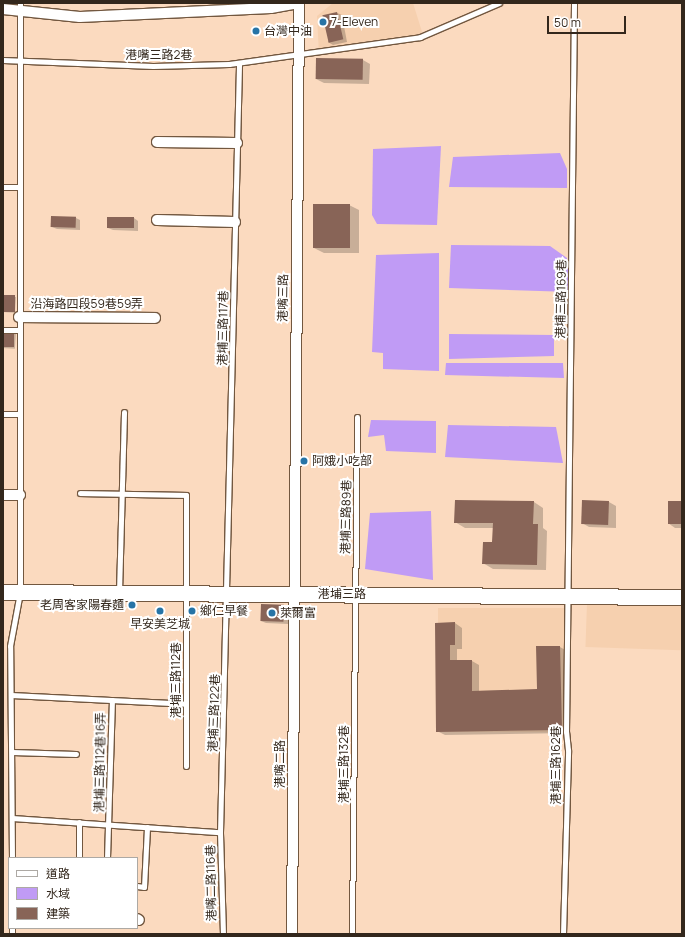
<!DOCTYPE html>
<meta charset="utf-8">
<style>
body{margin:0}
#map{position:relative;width:685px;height:937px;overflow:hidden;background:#fbdabf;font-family:Manrope,"Noto Sans TC",sans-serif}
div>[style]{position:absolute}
.built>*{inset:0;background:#f6d0af;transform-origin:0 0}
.water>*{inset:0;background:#c09bf5}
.shadow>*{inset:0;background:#0003;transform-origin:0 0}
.building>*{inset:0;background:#886457;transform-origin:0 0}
.roads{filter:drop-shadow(1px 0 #72573f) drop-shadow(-1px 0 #72573f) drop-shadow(0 1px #72573f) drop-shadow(0 -1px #72573f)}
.lane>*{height:5px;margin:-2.5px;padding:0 2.5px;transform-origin:2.5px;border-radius:2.5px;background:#fff}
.street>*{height:10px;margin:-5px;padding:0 5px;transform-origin:5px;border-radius:5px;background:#fff}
.secondary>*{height:15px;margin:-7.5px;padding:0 7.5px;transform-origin:7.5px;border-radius:7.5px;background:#fff}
.dots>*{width:11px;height:11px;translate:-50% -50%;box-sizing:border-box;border:2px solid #fff;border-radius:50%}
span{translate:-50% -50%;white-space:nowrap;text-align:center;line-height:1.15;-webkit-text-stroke:4px #fff;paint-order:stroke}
.poi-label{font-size:12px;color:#33271c}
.left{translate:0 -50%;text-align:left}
.right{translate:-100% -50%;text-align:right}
.street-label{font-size:12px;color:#33271c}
.frame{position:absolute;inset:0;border:4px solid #33271c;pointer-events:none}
.legend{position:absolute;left:8px;top:857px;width:130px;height:72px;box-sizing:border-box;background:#fff;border:1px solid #ada9a4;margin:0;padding:5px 7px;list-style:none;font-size:12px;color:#33271c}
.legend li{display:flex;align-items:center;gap:8px;height:20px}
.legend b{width:20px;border:1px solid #ada9a4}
.scale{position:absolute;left:547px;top:16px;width:79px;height:18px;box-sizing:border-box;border:2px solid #33271c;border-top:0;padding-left:5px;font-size:12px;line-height:14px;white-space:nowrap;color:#33271c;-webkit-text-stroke:3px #fff;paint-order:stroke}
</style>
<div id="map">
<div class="built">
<i style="clip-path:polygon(333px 3px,413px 3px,423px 35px,319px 54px,317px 16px)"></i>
<i style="left:587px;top:603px;width:95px;height:44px;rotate:2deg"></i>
<i style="left:567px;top:608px;width:124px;height:129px;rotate:90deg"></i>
</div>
<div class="water">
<i style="clip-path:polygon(441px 146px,437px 225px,377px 224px,372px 215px,373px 149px)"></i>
<i style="clip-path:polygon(560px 153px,567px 169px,567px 188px,449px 187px,453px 157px)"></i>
<i style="clip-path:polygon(451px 245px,550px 246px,567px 258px,571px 292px,449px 288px)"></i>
<i style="clip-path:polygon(439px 253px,439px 371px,383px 369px,383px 353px,372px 352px,376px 255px)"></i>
<i style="clip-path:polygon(449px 334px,554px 335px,554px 356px,449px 359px)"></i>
<i style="clip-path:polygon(446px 363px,563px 363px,564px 378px,445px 375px)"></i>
<i style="clip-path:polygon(371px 420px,436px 421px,436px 453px,386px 451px,384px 435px,368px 437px)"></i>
<i style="clip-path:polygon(448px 425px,556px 427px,563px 463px,445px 457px)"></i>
<i style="clip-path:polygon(431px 511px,433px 580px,365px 569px,370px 513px)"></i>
</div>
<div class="shadow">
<i style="clip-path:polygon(337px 13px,342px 15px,347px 42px,333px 45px,328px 42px)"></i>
<i style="clip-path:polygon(363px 60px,370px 64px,369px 84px,324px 83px,316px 79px)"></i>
<i style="clip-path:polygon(349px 205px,359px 210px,359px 253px,324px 253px,314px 248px)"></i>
<i style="clip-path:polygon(76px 218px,80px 220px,80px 230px,57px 229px,52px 227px)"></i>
<i style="clip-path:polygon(134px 218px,138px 221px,138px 231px,113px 230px,108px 228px)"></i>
<i style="left:3px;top:296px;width:13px;height:16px;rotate:4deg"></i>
<i style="left:3px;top:332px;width:13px;height:16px;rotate:4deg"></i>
<i style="clip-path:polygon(583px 501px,609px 502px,616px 506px,616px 528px,589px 527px,582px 523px)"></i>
<i style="clip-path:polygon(534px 502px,543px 508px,543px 528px,547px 531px,546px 570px,493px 569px,483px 563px,493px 543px,494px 528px,465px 528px,455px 522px)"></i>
<i style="clip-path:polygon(682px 502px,682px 528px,675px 528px,668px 523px)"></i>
<i style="clip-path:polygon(284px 606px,289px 609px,288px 624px,266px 623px,261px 621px)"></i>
<i style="clip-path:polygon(455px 623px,462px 628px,462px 649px,457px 649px,457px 661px,472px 661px,479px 665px,479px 691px,538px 690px,537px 647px,560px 647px,567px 651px,569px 733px,445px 735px,437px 731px,436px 624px)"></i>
</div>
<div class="building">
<i style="left:337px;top:12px;width:28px;height:15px;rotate:77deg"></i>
<i style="left:316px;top:58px;width:47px;height:21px;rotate:1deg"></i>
<i style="left:313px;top:204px;width:37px;height:44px"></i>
<i style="left:51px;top:216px;width:25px;height:11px;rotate:2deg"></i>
<i style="left:107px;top:217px;width:27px;height:11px"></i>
<i style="left:3px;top:295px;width:12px;height:17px"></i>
<i style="left:3px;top:331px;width:11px;height:16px"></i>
<i style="clip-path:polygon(455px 500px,534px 501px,533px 524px,538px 524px,537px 565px,482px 564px,483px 542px,492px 542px,493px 523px,454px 523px)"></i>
<i style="left:582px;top:500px;width:27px;height:24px;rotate:2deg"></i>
<i style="left:668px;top:501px;width:14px;height:23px"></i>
<i style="left:261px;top:604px;width:23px;height:17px;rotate:2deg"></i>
<i style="clip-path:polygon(455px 622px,455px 645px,450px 645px,450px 660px,472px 660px,472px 691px,537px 689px,536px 646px,560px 646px,562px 730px,436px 732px,435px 623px)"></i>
</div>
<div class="roads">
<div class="lane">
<i style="left:3px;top:60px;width:150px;rotate:2.3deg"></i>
<i style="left:153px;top:66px;width:76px;rotate:-1.5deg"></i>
<i style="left:229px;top:64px;width:193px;rotate:-8deg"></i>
<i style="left:420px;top:37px;width:86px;rotate:-23.3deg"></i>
<i style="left:3px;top:187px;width:16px"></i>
<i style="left:3px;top:330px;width:17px"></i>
<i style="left:3px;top:414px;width:16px"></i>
<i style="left:80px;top:493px;width:106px;rotate:1.1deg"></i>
<i style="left:186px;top:495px;width:271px;rotate:90deg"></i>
<i style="left:119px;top:592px;width:180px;rotate:-88.4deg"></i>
<i style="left:11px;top:695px;width:175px;rotate:2.9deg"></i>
<i style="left:12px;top:752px;width:64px;rotate:1.8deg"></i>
<i style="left:12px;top:818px;width:208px;rotate:3.9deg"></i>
<i style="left:79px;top:822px;width:36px;rotate:90deg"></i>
<i style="left:12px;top:858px;width:212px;rotate:-90.5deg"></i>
<i style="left:10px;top:646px;width:55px;rotate:-79.5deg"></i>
<i style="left:20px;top:592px;width:589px;rotate:-90deg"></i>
<i style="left:107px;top:858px;width:158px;rotate:-88.2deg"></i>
<i style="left:137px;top:886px;width:7px;rotate:8deg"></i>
<i style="left:144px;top:887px;width:60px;rotate:-87.1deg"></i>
<i style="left:12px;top:934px;width:6px;rotate:-90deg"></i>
<i style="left:223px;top:934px;width:102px;rotate:-91.7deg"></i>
<i style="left:220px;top:832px;width:769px;rotate:-88.58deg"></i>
<i style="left:352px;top:934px;width:517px;rotate:-89.45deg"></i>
<i style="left:563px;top:934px;width:184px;rotate:-88.4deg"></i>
<i style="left:568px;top:750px;width:18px;rotate:-96deg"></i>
<i style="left:566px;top:732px;width:729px;rotate:-89.37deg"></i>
</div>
<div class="street">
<i style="left:3px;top:9px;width:77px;rotate:5.9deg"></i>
<i style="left:80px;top:17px;width:191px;rotate:-2.7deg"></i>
<i style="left:271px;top:8px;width:28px;rotate:-10deg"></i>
<i style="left:157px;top:142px;width:80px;rotate:0.7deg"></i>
<i style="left:157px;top:220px;width:78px;rotate:1.5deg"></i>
<i style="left:19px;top:317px;width:136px;rotate:0.4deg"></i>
<i style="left:3px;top:495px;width:17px"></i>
<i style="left:137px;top:919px;width:2px;rotate:27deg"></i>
<i style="left:292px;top:934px;width:931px;rotate:-89.57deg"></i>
</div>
<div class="secondary">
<i style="left:3px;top:592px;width:679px;rotate:0.42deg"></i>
</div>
</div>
<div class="dots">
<i style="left:323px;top:22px;background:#2774a6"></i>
<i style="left:256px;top:31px;background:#2774a6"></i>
<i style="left:304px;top:461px;background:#2774a6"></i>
<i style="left:132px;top:605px;background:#2774a6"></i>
<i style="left:160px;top:611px;background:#2774a6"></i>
<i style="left:192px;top:611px;background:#2774a6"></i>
<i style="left:272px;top:613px;background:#2774a6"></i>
</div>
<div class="poi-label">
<span class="left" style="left:331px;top:22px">7-Eleven</span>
<span class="left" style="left:264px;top:31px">台灣中油</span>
<span class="left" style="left:312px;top:461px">阿娥小吃部</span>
<span class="right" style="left:124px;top:605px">老周客家陽春麵</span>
<span class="left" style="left:200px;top:611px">鄉仁早餐</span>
<span class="left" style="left:280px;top:613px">萊爾富</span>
<span style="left:160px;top:624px">早安美芝城</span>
</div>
<div class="street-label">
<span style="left:159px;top:55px">港嘴三路2巷</span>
<span style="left:283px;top:298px;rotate:-89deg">港嘴三路</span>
<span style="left:561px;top:299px;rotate:-89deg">港埔三路169巷</span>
<span style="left:87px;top:304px">沿海路四段59巷59弄</span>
<span style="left:223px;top:328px;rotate:-89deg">港埔三路117巷</span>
<span style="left:346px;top:517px;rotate:-89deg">港埔三路89巷</span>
<span style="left:342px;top:594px">港埔三路</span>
<span style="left:176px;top:680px;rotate:-90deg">港埔三路112巷</span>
<span style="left:214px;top:713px;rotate:-88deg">港埔三路122巷</span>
<span style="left:100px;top:762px;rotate:-89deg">港埔三路112巷16弄</span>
<span style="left:280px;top:764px;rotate:-90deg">港嘴二路</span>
<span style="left:344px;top:764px;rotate:-90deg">港埔三路132巷</span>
<span style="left:556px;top:765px;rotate:-90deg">港埔三路162巷</span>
<span style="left:211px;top:883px;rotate:-91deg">港嘴二路116巷</span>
</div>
<div class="frame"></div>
<ul class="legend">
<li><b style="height:5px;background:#fff"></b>道路</li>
<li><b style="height:11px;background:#c09bf5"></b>水域</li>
<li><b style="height:11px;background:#886457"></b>建築</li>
</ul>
<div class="scale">50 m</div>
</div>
